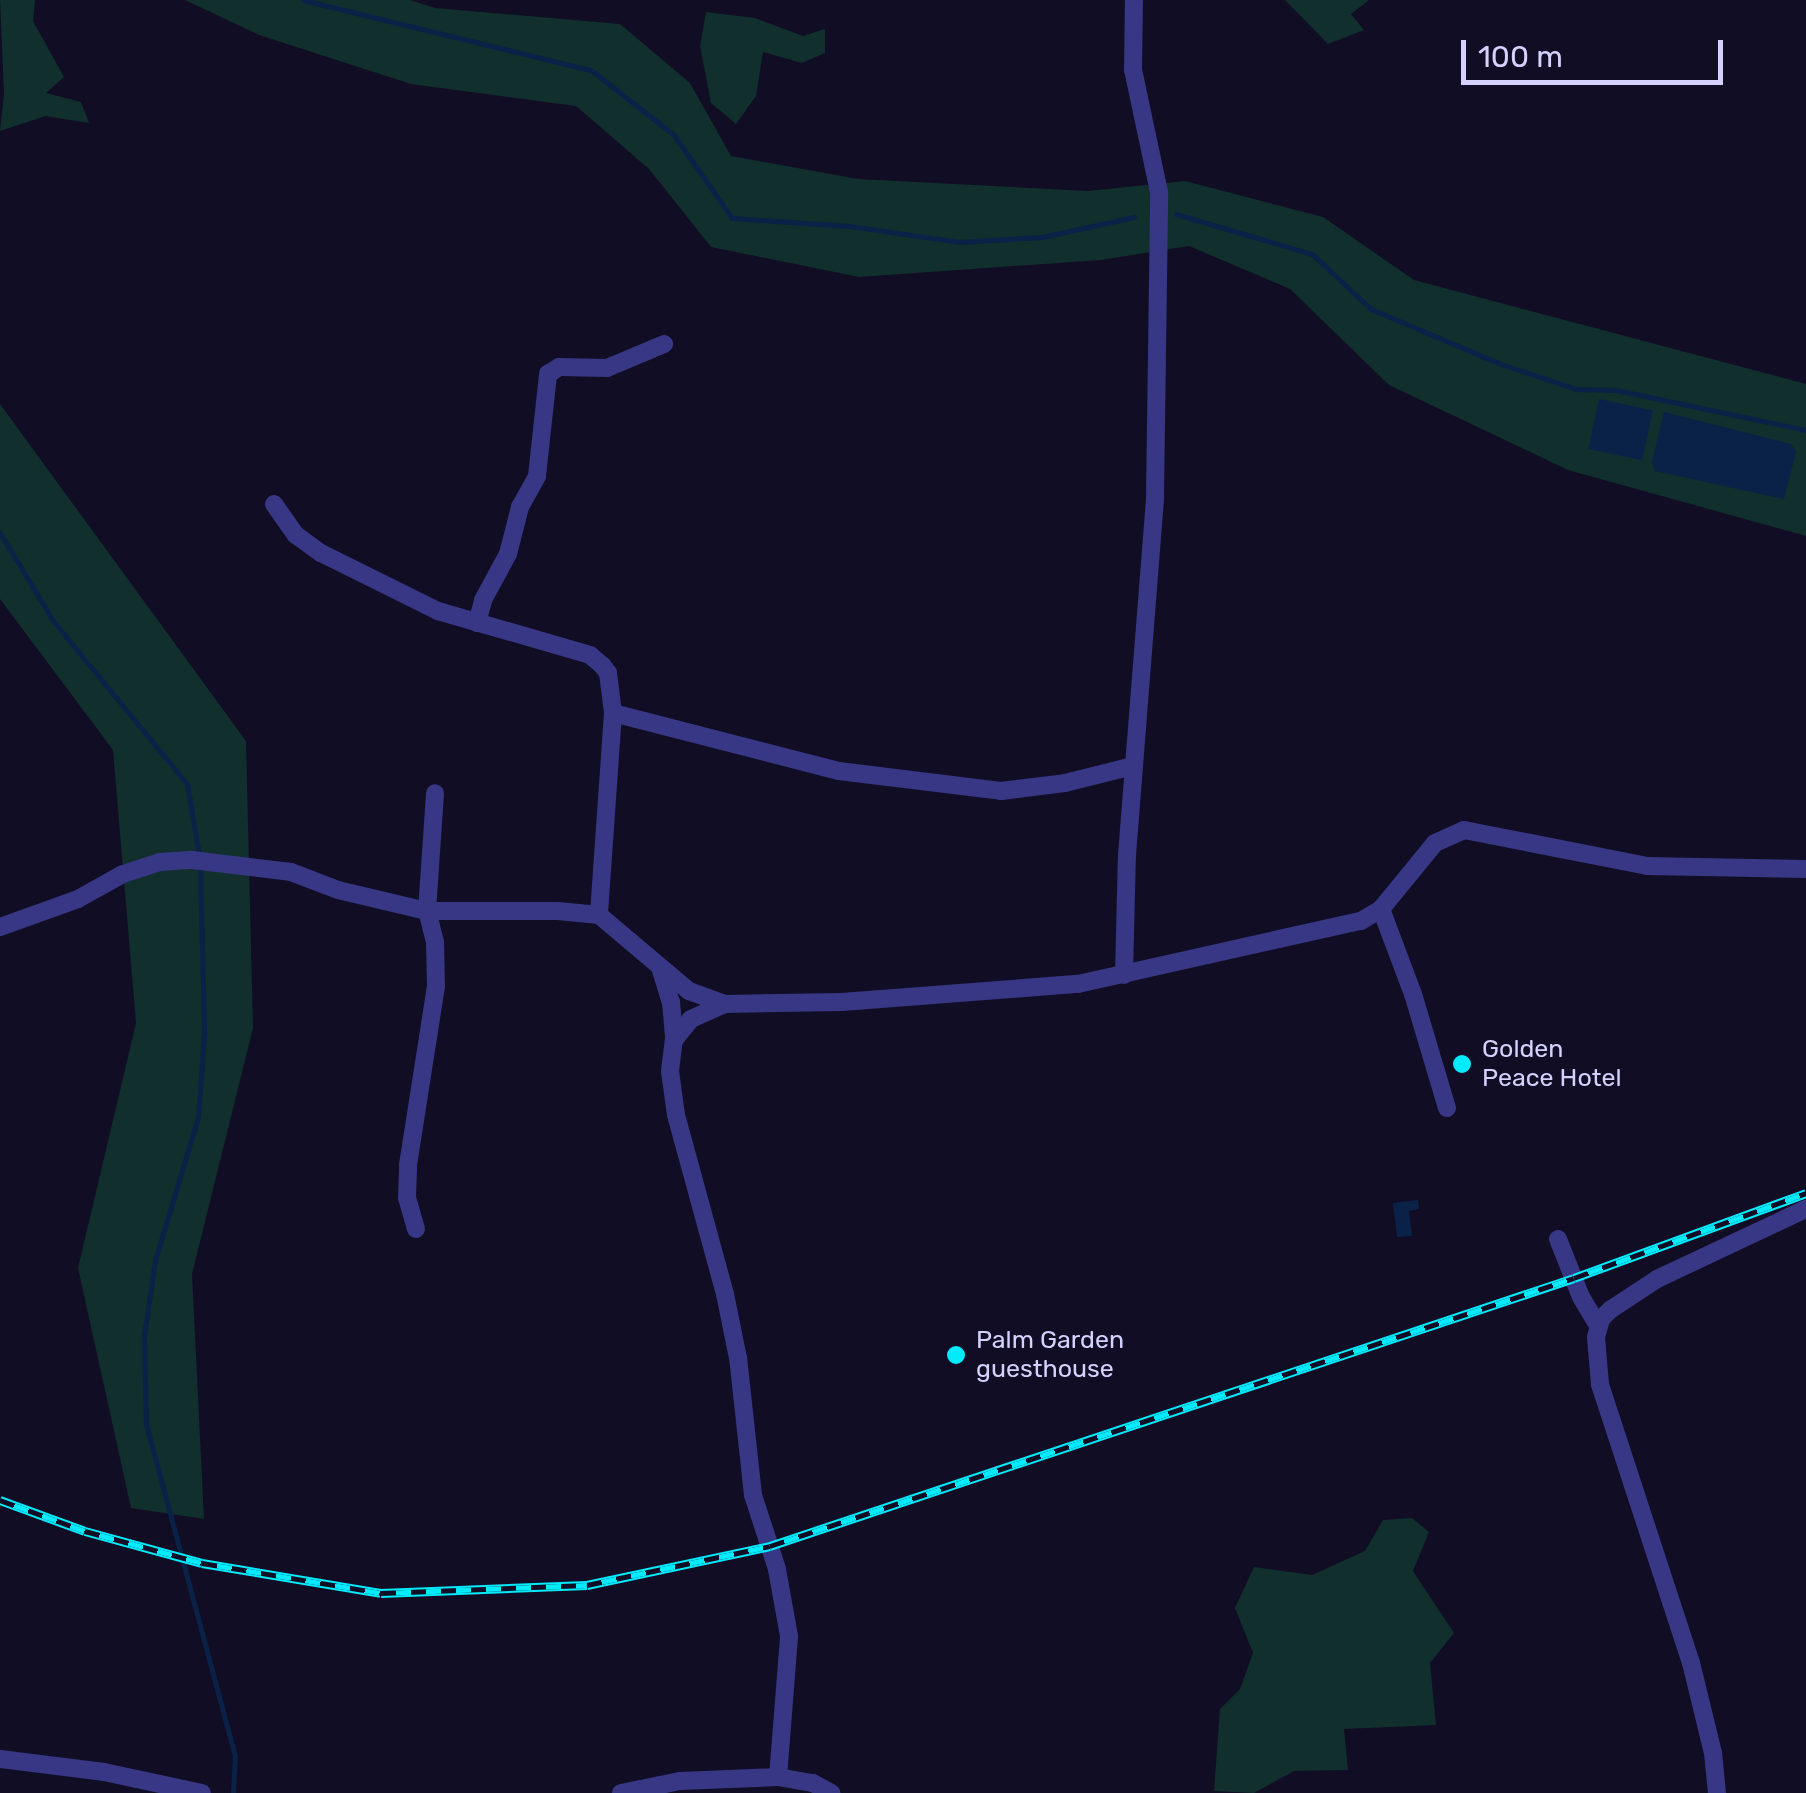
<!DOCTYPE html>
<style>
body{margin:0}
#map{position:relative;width:1806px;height:1793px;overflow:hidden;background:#110d24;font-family:Rubik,sans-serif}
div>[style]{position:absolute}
.green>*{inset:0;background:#102f2d}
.water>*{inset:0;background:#0a2247;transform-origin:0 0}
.stream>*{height:5px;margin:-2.5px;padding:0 2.5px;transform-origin:2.5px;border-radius:2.5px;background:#0a2247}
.street>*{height:18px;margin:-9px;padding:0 9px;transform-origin:9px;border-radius:9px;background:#373785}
.rail>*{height:9px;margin-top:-4.5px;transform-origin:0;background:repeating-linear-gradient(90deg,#110d24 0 15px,#00ebfc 0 30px);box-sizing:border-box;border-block:2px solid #00ebfc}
.dots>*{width:28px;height:28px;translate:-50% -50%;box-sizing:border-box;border:5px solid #110d24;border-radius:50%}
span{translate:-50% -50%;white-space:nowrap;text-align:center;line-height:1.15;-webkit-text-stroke:9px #110d24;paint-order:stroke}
.poi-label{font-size:25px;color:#d5d1ff}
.left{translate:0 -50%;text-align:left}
.scale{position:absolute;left:1461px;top:40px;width:262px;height:45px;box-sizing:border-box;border:5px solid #d5d1ff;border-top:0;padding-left:12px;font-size:30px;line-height:35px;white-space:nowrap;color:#d5d1ff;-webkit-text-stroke:8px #110d24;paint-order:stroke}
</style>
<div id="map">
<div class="green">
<i style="clip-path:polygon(0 0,35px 0,33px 21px,64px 77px,46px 93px,81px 102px,89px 123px,46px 116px,0 131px,4px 94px)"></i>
<i style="clip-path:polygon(185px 0,410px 0,435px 8px,620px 24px,690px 83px,731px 156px,858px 179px,1088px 191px,1185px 181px,1323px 217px,1414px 280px,1806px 384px,1806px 536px,1568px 470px,1389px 385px,1290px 289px,1189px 246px,1101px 260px,859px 277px,711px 247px,649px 169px,576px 106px,411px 84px,259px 35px)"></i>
<i style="clip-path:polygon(1285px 0,1369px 0,1351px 14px,1364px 30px,1328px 44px)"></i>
<i style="clip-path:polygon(706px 12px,755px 18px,803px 36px,825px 29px,825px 53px,802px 63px,763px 52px,756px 96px,736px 124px,711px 103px,700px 46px)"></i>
<i style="clip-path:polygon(0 404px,246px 741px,253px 1028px,192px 1274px,204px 1519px,131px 1508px,78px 1268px,136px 1023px,113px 750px,0 599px)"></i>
<i style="clip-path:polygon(1412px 1518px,1429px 1532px,1413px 1571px,1454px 1633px,1430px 1663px,1436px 1725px,1344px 1729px,1348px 1770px,1294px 1771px,1254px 1793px,1214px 1791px,1220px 1709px,1240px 1689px,1253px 1653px,1235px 1608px,1254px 1567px,1312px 1575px,1365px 1551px,1383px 1520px)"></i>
</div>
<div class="water">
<i style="left:1599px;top:399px;width:55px;height:51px;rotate:12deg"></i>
<i style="clip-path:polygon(1664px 412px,1791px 444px,1796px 452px,1784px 499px,1655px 471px,1652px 462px)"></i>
<i style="clip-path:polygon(1418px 1200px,1419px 1209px,1409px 1211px,1412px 1236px,1397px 1237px,1393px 1203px)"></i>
</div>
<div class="stream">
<i style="left:303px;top:0;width:296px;rotate:13.7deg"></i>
<i style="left:591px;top:70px;width:105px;rotate:38.1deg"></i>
<i style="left:674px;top:135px;width:101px;rotate:55.1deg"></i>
<i style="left:732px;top:218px;width:117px;rotate:3.9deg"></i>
<i style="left:849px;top:226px;width:112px;rotate:8.2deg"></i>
<i style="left:960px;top:242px;width:82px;rotate:-3.5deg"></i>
<i style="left:1042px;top:237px;width:94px;rotate:-12.3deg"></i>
<i style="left:1176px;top:214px;width:142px;rotate:16.4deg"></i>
<i style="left:1312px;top:254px;width:81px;rotate:43deg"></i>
<i style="left:1371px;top:309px;width:138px;rotate:23deg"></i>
<i style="left:1498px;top:363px;width:82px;rotate:18.4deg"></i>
<i style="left:1576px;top:389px;width:40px;rotate:1.4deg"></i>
<i style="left:1616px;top:390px;width:194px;rotate:11.9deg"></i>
<i style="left:0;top:533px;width:104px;rotate:58.8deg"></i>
<i style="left:54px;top:622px;width:210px;rotate:50.6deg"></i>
<i style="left:187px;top:784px;width:72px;rotate:80.4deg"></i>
<i style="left:200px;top:866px;width:168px;rotate:88.6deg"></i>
<i style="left:204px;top:1034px;width:83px;rotate:94.1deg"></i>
<i style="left:198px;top:1117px;width:149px;rotate:106.7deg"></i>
<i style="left:155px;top:1260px;width:77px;rotate:98.2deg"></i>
<i style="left:144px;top:1336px;width:88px;rotate:88.7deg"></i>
<i style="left:146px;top:1424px;width:343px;rotate:75deg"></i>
<i style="left:235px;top:1755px;width:38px;rotate:93deg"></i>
</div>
<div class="street">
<i style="left:274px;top:504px;width:38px;rotate:55deg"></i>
<i style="left:296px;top:535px;width:31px;rotate:36deg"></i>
<i style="left:321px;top:553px;width:131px;rotate:26.4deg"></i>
<i style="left:438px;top:611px;width:158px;rotate:16.1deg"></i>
<i style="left:590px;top:655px;width:16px;rotate:40deg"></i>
<i style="left:602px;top:665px;width:10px;rotate:53deg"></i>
<i style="left:608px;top:673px;width:40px;rotate:82.9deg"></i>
<i style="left:613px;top:713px;width:202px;rotate:94deg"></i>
<i style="left:477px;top:623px;width:24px;rotate:-75deg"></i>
<i style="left:483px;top:600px;width:52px;rotate:-61.5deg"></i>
<i style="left:508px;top:554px;width:49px;rotate:-75.7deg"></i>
<i style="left:520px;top:507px;width:35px;rotate:-61deg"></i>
<i style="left:537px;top:476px;width:103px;rotate:-83.8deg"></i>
<i style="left:548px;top:374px;width:13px;rotate:-32deg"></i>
<i style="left:559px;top:367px;width:48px;rotate:1.2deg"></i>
<i style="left:607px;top:368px;width:62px;rotate:-22.8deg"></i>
<i style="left:613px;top:713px;width:233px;rotate:14.4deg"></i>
<i style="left:839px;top:771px;width:163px;rotate:7deg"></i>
<i style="left:1001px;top:791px;width:64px;rotate:-7.1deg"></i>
<i style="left:1065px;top:783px;width:70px;rotate:-14deg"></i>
<i style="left:1381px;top:909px;width:91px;rotate:69.4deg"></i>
<i style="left:1413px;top:994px;width:119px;rotate:73.4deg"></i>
<i style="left:0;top:927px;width:83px;rotate:-19.7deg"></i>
<i style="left:78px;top:899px;width:51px;rotate:-29.1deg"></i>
<i style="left:123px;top:874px;width:39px;rotate:-18deg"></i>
<i style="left:160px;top:862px;width:32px;rotate:-4deg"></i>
<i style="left:192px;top:860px;width:100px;rotate:6.9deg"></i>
<i style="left:291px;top:872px;width:50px;rotate:21deg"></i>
<i style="left:338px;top:890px;width:91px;rotate:13.3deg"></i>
<i style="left:427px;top:911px;width:131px"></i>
<i style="left:558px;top:911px;width:41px;rotate:5.6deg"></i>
<i style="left:599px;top:915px;width:118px;rotate:40.2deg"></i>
<i style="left:689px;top:991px;width:38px;rotate:20deg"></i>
<i style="left:660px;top:967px;width:37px;rotate:73deg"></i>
<i style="left:671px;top:1002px;width:38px;rotate:85deg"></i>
<i style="left:1124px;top:975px;width:120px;rotate:-88.6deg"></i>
<i style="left:1127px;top:855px;width:360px;rotate:-85.5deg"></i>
<i style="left:1155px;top:496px;width:304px;rotate:-89.2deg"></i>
<i style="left:1159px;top:192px;width:125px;rotate:-102deg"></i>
<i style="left:1133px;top:70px;width:70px;rotate:-89.2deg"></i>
<i style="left:416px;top:1229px;width:32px;rotate:-106deg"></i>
<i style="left:407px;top:1198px;width:33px;rotate:-88deg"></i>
<i style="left:408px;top:1165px;width:181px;rotate:-81.1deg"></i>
<i style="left:436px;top:986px;width:44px;rotate:-91.3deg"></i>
<i style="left:435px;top:942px;width:32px;rotate:-104deg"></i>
<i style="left:427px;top:911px;width:118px;rotate:-86.1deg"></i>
<i style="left:1558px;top:1239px;width:62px;rotate:68.4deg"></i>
<i style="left:1581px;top:1297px;width:33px;rotate:59deg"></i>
<i style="left:0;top:1759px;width:105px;rotate:7.1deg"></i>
<i style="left:104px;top:1772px;width:100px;rotate:12.1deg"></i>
<i style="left:778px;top:1777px;width:141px;rotate:-85.5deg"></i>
<i style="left:789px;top:1636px;width:68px;rotate:-100.2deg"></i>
<i style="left:777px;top:1569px;width:78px;rotate:-108deg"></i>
<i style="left:753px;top:1495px;width:138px;rotate:-96.2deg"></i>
<i style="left:738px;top:1358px;width:65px;rotate:-101.5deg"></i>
<i style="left:725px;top:1294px;width:186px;rotate:-105.3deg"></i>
<i style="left:676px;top:1115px;width:44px;rotate:-97.8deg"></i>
<i style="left:670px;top:1071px;width:31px;rotate:-83deg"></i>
<i style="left:674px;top:1040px;width:27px;rotate:-51deg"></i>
<i style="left:691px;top:1019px;width:37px;rotate:-24deg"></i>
<i style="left:725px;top:1004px;width:117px;rotate:-1deg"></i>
<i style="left:842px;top:1002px;width:237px;rotate:-4.4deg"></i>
<i style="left:1078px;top:984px;width:290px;rotate:-12.6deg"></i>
<i style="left:1361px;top:921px;width:23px;rotate:-31deg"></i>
<i style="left:1381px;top:909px;width:85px;rotate:-50.7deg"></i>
<i style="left:1435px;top:843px;width:32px;rotate:-24deg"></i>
<i style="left:1464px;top:830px;width:187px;rotate:11.1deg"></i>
<i style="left:1647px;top:866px;width:159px;rotate:1.1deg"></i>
<i style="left:621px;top:1793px;width:60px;rotate:-11.5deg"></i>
<i style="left:680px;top:1781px;width:98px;rotate:-2.3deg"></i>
<i style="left:778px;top:1777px;width:36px;rotate:10deg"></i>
<i style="left:813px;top:1783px;width:21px;rotate:29deg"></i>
<i style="left:1717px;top:1793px;width:40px;rotate:-95.7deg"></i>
<i style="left:1713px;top:1753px;width:93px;rotate:-103.7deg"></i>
<i style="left:1691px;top:1663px;width:293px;rotate:-108.1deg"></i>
<i style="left:1600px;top:1384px;width:47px;rotate:-94.9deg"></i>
<i style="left:1596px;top:1337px;width:19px;rotate:-74deg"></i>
<i style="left:1601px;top:1319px;width:13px;rotate:-45deg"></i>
<i style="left:1610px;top:1310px;width:56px;rotate:-33.4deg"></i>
<i style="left:1657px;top:1279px;width:165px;rotate:-25.2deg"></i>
</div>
<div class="rail">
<i style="left:0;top:1500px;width:90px;rotate:20deg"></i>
<i style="left:85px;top:1531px;width:121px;rotate:15.3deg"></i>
<i style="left:202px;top:1563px;width:181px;rotate:9.5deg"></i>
<i style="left:381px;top:1593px;width:206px;rotate:-2.2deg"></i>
<i style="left:587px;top:1585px;width:187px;rotate:-12deg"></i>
<i style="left:770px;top:1546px;width:847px;rotate:-18.43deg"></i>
<i style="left:1574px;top:1278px;width:247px;rotate:-20.1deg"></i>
</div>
<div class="dots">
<i style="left:1462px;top:1064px;background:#00ebfc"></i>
<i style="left:956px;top:1355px;background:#00ebfc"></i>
</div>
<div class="poi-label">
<span class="left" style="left:1482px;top:1064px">Golden<br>Peace Hotel</span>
<span class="left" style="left:976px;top:1355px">Palm Garden<br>guesthouse</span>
</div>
<div class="scale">100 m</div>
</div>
